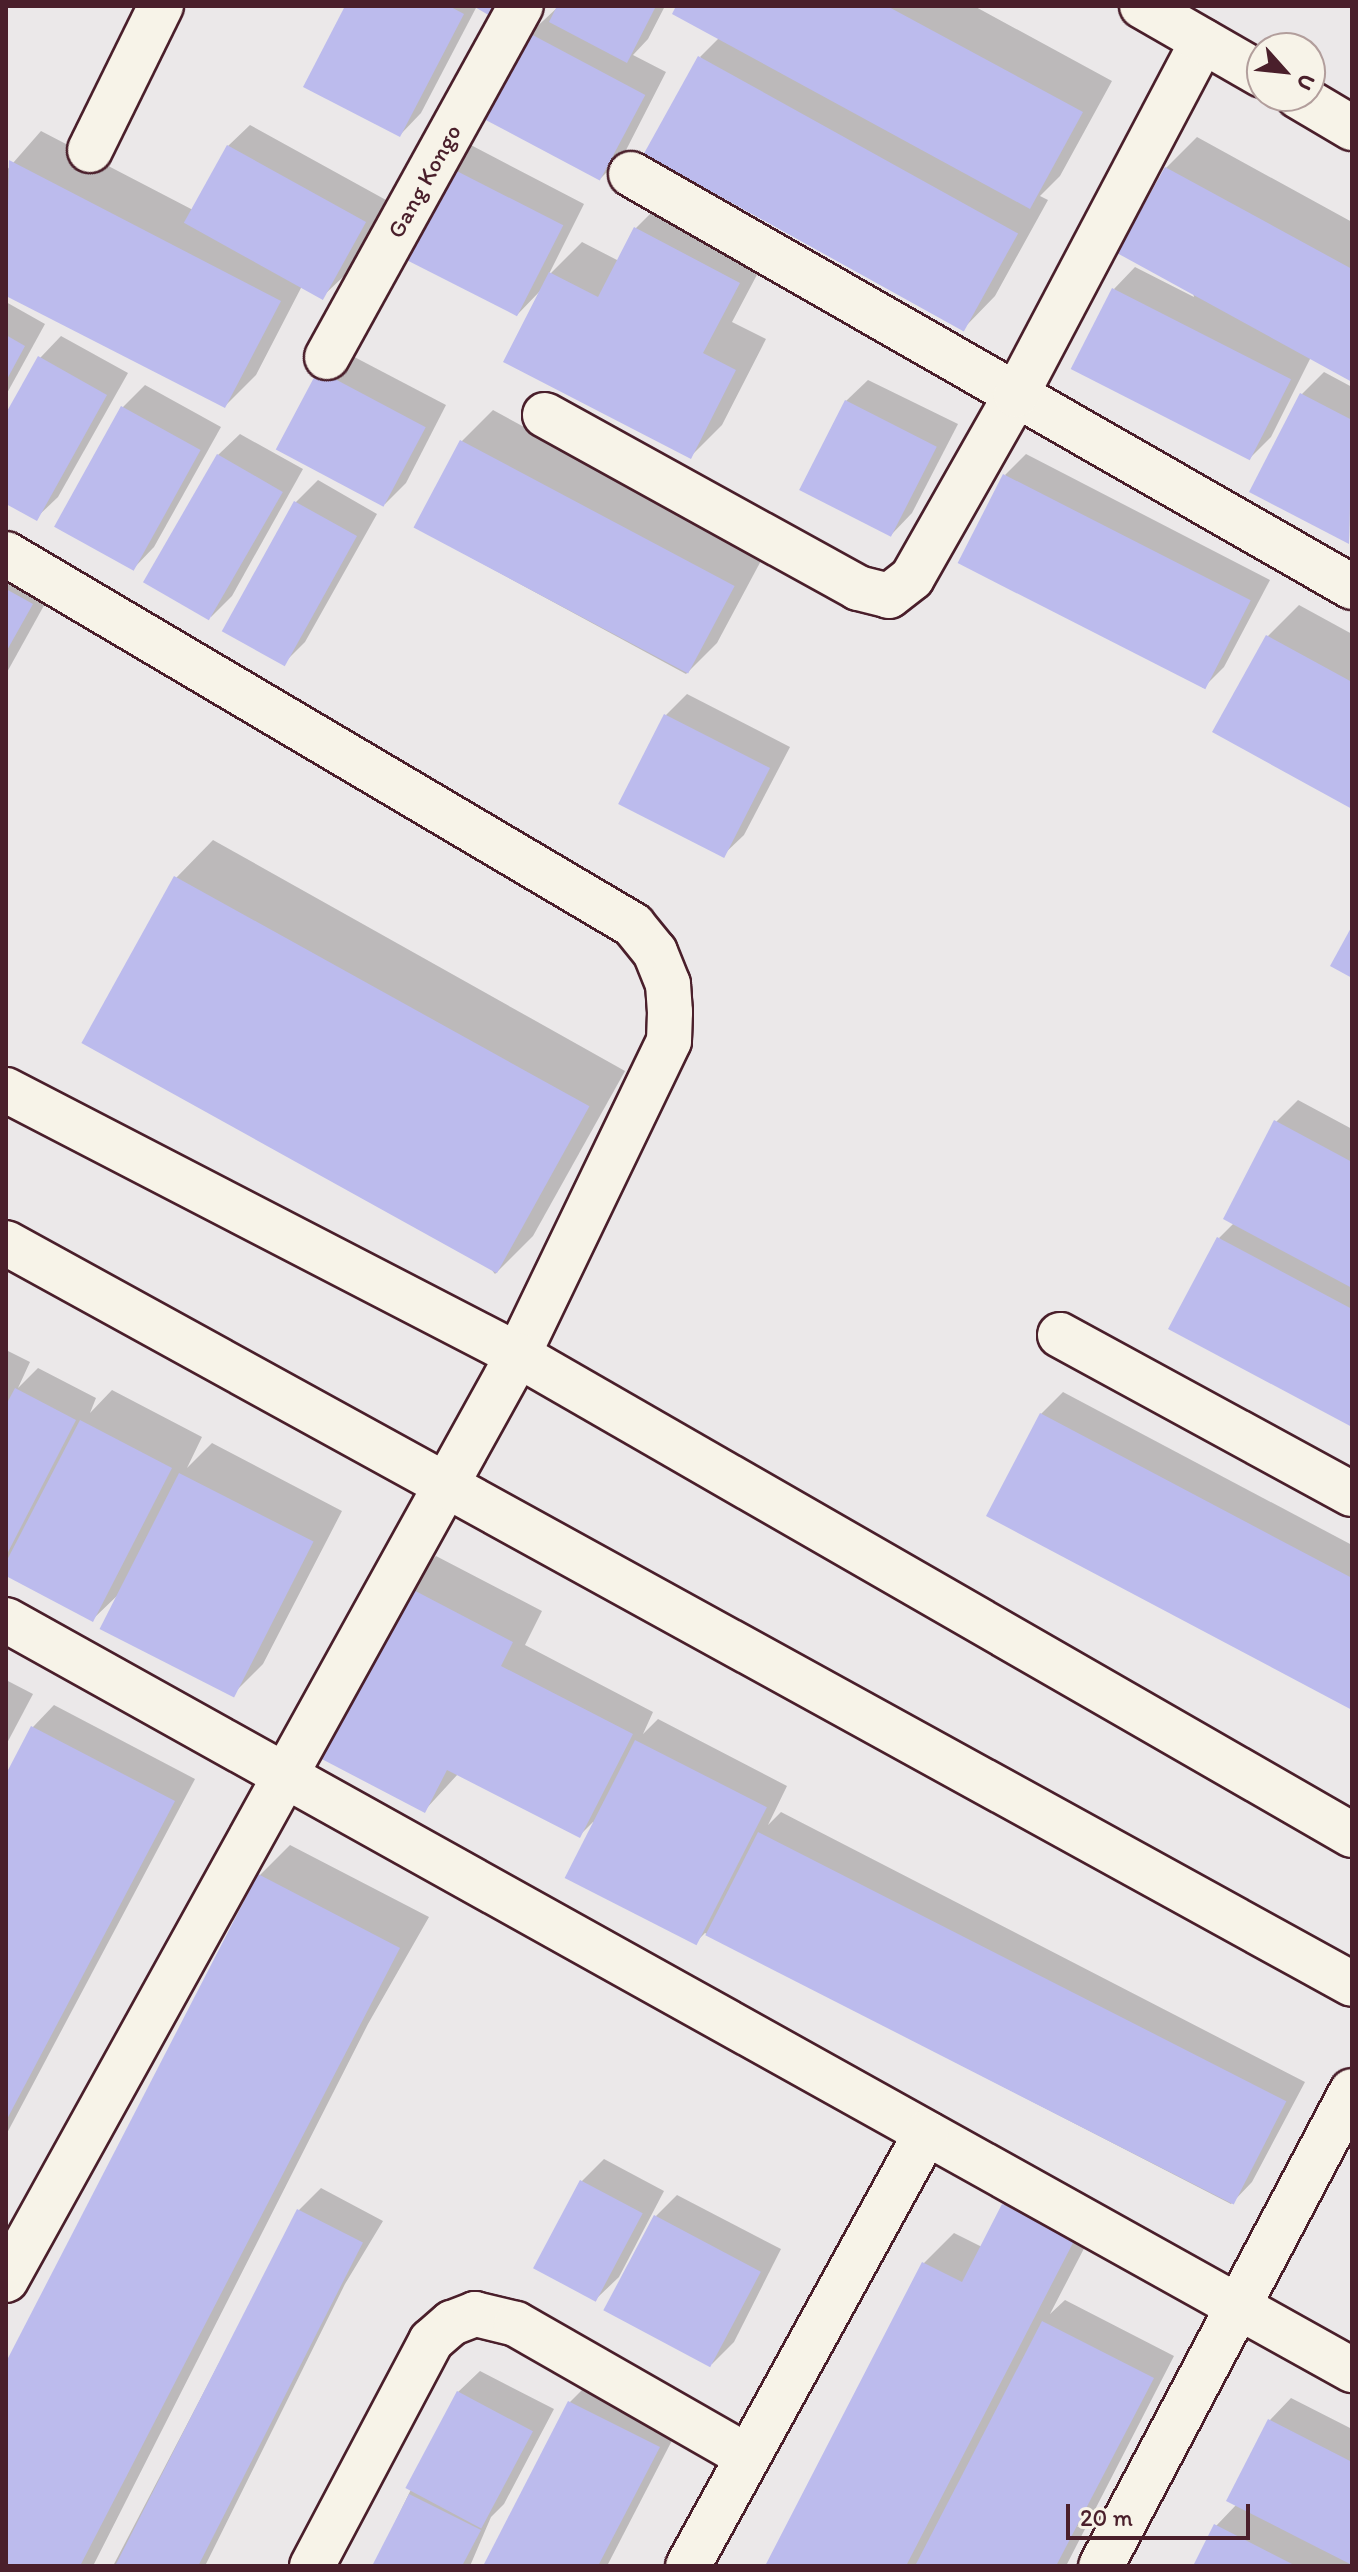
<!DOCTYPE html>
<style>
body{margin:0}
#map{position:relative;width:1358px;height:2572px;overflow:hidden;background:#ebe8e9;font-family:Itim,sans-serif}
div>[style]{position:absolute}
.shadow>*{inset:0;background:#0003}
.building>*{inset:0;background:#bcbbed;transform-origin:0 0}
.roads{filter:drop-shadow(2px 0 #4a1f2b) drop-shadow(-2px 0 #4a1f2b) drop-shadow(0 2px #4a1f2b) drop-shadow(0 -2px #4a1f2b)}
.minor>*{height:44px;margin:-22px;padding:0 22px;transform-origin:22px;border-radius:22px;background:#f7f3e8}
.secondary>*{height:44px;margin:-22px;padding:0 22px;transform-origin:22px;border-radius:22px;background:#f7f3e8}
span{translate:-50% -50%;white-space:nowrap;text-align:center;line-height:1.15;-webkit-text-stroke:6px #f7f3e8;paint-order:stroke}
.street-label{font-size:24px;color:#4a1f2b}
.frame{position:absolute;inset:0;border:8px solid #4a1f2b;pointer-events:none}
.north{position:absolute;left:1246px;top:32px;width:80px;height:80px;box-sizing:border-box;background:#f7f3e8;border:2px solid #b29e9c;border-radius:50%;rotate:117deg;font-size:22px;font-weight:700;line-height:32px;text-align:center;color:#4a1f2b}
.north::after{content:'';display:block;margin:auto;width:28px;height:36px;background:#4a1f2b;clip-path:polygon(50% 0,100% 100%,50% 72%,0 100%)}
.scale{position:absolute;left:1066px;top:2504px;width:184px;height:36px;box-sizing:border-box;border:4px solid #4a1f2b;border-top:0;padding-left:10px;font-size:24px;line-height:28px;white-space:nowrap;color:#4a1f2b;-webkit-text-stroke:6px #f7f3e8;paint-order:stroke}
</style>
<div id="map">
<div class="shadow">
<i style="clip-path:polygon(348px 6px,477px 6px,421px 113px,400px 135px)"></i>
<i style="clip-path:polygon(559px 6px,665px 6px,648px 39px,633px 55px,666px 72px,623px 156px,601px 178px,529px 34px)"></i>
<i style="clip-path:polygon(678px 6px,974px 6px,1112px 81px,1060px 176px,1040px 196px,1048px 200px,995px 296px,965px 327px,700px 57px,719px 38px)"></i>
<i style="clip-path:polygon(250px 125px,386px 200px,344px 276px,322px 297px,302px 286px,256px 375px,225px 406px,6px 293px,6px 171px,41px 131px,193px 210px,228px 146px)"></i>
<i style="clip-path:polygon(1197px 137px,1352px 222px,1352px 380px,1311px 357px,1271px 437px,1249px 459px,1114px 289px,1135px 267px,1194px 297px,1166px 168px)"></i>
<i style="clip-path:polygon(467px 143px,584px 204px,548px 276px,582px 242px,619px 261px,635px 229px,666px 198px,769px 252px,732px 322px,766px 339px,722px 425px,691px 456px,541px 290px,517px 315px,399px 254px)"></i>
<i style="clip-path:polygon(6px 302px,45px 324px,6px 395px)"></i>
<i style="clip-path:polygon(61px 336px,128px 373px,58px 497px,36px 518px,6px 501px,6px 417px,40px 358px)"></i>
<i style="clip-path:polygon(341px 350px,446px 405px,406px 483px,385px 504px,319px 372px)"></i>
<i style="clip-path:polygon(1324px 372px,1352px 387px,1349px 541px,1302px 394px)"></i>
<i style="clip-path:polygon(868px 380px,958px 424px,912px 513px,891px 535px,846px 401px)"></i>
<i style="clip-path:polygon(145px 385px,221px 427px,154px 547px,133px 569px,57px 526px,123px 407px)"></i>
<i style="clip-path:polygon(493px 410px,763px 557px,717px 643px,686px 674px,415px 527px,462px 441px)"></i>
<i style="clip-path:polygon(240px 434px,303px 469px,232px 596px,211px 617px,218px 455px)"></i>
<i style="clip-path:polygon(1026px 454px,1270px 580px,1224px 667px,1203px 688px,1005px 475px)"></i>
<i style="clip-path:polygon(318px 480px,377px 514px,305px 642px,283px 664px,224px 630px,296px 502px)"></i>
<i style="clip-path:polygon(6px 541px,62px 573px,6px 674px)"></i>
<i style="clip-path:polygon(1299px 605px,1352px 634px,1352px 806px,1215px 731px,1268px 636px)"></i>
<i style="clip-path:polygon(687px 694px,790px 747px,744px 835px,722px 856px,666px 715px)"></i>
<i style="clip-path:polygon(213px 840px,625px 1071px,533px 1236px,495px 1274px,176px 878px)"></i>
<i style="clip-path:polygon(1298px 1100px,1352px 1129px,1352px 1424px,1219px 1238px,1234px 1223px,1276px 1122px)"></i>
<i style="clip-path:polygon(6px 1350px,30px 1362px,18px 1388px,38px 1368px,96px 1398px,90px 1413px,112px 1390px,202px 1437px,187px 1468px,212px 1443px,342px 1511px,263px 1664px,232px 1695px,120px 1593px,93px 1619px,6px 1574px)"></i>
<i style="clip-path:polygon(1063px 1392px,1352px 1545px,1352px 1708px,1041px 1414px)"></i>
<i style="clip-path:polygon(436px 1556px,542px 1611px,525px 1645px,653px 1712px,643px 1734px,658px 1719px,787px 1786px,768px 1825px,781px 1812px,1305px 2082px,1252px 2182px,1231px 2204px,705px 1933px,695px 1943px,593px 1822px,580px 1835px,458px 1774px,425px 1810px,406px 1586px)"></i>
<i style="clip-path:polygon(6px 1680px,33px 1694px,6px 1745px)"></i>
<i style="clip-path:polygon(54px 1705px,195px 1779px,6px 2135px,6px 1777px,33px 1727px)"></i>
<i style="clip-path:polygon(290px 1845px,429px 1917px,368px 2024px,93px 2566px,6px 2566px,6px 2366px,259px 1876px)"></i>
<i style="clip-path:polygon(604px 2159px,664px 2191px,619px 2277px,597px 2298px,537px 2268px,582px 2181px)"></i>
<i style="clip-path:polygon(1034px 2175px,1104px 2210px,1050px 2314px,1065px 2300px,1174px 2356px,1066px 2566px,767px 2566px,924px 2263px,954px 2233px,982px 2247px,1003px 2205px)"></i>
<i style="clip-path:polygon(321px 2188px,383px 2221px,345px 2284px,205px 2566px,113px 2566px,299px 2210px)"></i>
<i style="clip-path:polygon(677px 2195px,781px 2249px,734px 2342px,712px 2364px,656px 2216px)"></i>
<i style="clip-path:polygon(480px 2371px,554px 2409px,504px 2504px,491px 2517px,470px 2566px,374px 2566px,458px 2392px)"></i>
<i style="clip-path:polygon(592px 2380px,680px 2425px,607px 2566px,485px 2566px,570px 2402px)"></i>
<i style="clip-path:polygon(1291px 2398px,1352px 2429px,1352px 2566px,1195px 2566px,1216px 2526px,1237px 2504px,1270px 2420px)"></i>
</div>
<div class="building">
<i style="clip-path:polygon(345px 6px,449px 6px,464px 14px,400px 137px,303px 87px)"></i>
<i style="clip-path:polygon(473px 6px,498px 6px,492px 17px)"></i>
<i style="clip-path:polygon(557px 6px,656px 6px,627px 63px,549px 22px)"></i>
<i style="clip-path:polygon(676px 6px,887px 6px,1083px 112px,1030px 209px,672px 14px)"></i>
<i style="left:527px;top:32px;width:134px;height:97px;rotate:28deg"></i>
<i style="left:698px;top:56px;width:366px;height:112px;rotate:29deg"></i>
<i style="left:227px;top:145px;width:159px;height:89px;rotate:29deg"></i>
<i style="clip-path:polygon(9px 160px,281px 301px,225px 408px,6px 296px)"></i>
<i style="left:443px;top:164px;width:135px;height:102px;rotate:27deg"></i>
<i style="clip-path:polygon(1165px 167px,1352px 269px,1352px 382px,1117px 253px)"></i>
<i style="clip-path:polygon(634px 227px,740px 283px,703px 353px,736px 370px,691px 459px,503px 362px,549px 272px,598px 297px)"></i>
<i style="left:1112px;top:288px;width:201px;height:91px;rotate:27deg"></i>
<i style="clip-path:polygon(6px 335px,25px 346px,6px 381px)"></i>
<i style="clip-path:polygon(38px 356px,107px 395px,37px 521px,6px 504px,6px 413px)"></i>
<i style="left:318px;top:370px;width:122px;height:90px;rotate:28deg"></i>
<i style="clip-path:polygon(1300px 393px,1352px 420px,1349px 544px,1249px 492px)"></i>
<i style="left:845px;top:400px;width:103px;height:101px;rotate:27deg"></i>
<i style="left:121px;top:406px;width:91px;height:138px;rotate:29deg"></i>
<i style="left:460px;top:440px;width:311px;height:99px;rotate:28deg"></i>
<i style="left:217px;top:454px;width:76px;height:148px;rotate:30deg"></i>
<i style="left:1003px;top:474px;width:278px;height:100px;rotate:27deg"></i>
<i style="left:294px;top:501px;width:72px;height:149px;rotate:29deg"></i>
<i style="clip-path:polygon(6px 589px,33px 604px,6px 652px)"></i>
<i style="clip-path:polygon(1266px 635px,1352px 682px,1352px 809px,1212px 732px)"></i>
<i style="left:664px;top:714px;width:119px;height:101px;rotate:27deg"></i>
<i style="left:174px;top:876px;width:475px;height:191px;rotate:29deg"></i>
<i style="clip-path:polygon(1352px 926px,1352px 978px,1330px 966px)"></i>
<i style="clip-path:polygon(1274px 1120px,1352px 1162px,1352px 1288px,1223px 1219px)"></i>
<i style="clip-path:polygon(1217px 1237px,1352px 1309px,1352px 1427px,1168px 1329px)"></i>
<i style="clip-path:polygon(15px 1388px,76px 1420px,6px 1556px,6px 1405px)"></i>
<i style="clip-path:polygon(1040px 1413px,1352px 1578px,1352px 1710px,986px 1516px)"></i>
<i style="clip-path:polygon(80px 1420px,172px 1468px,93px 1622px,6px 1576px,6px 1562px)"></i>
<i style="left:179px;top:1473px;width:151px;height:175px;rotate:27deg"></i>
<i style="clip-path:polygon(404px 1585px,513px 1642px,501px 1666px,633px 1734px,580px 1838px,447px 1770px,425px 1813px,316px 1756px)"></i>
<i style="clip-path:polygon(31px 1726px,175px 1801px,6px 2121px,6px 1774px)"></i>
<i style="left:635px;top:1740px;width:148px;height:155px;rotate:27deg"></i>
<i style="left:758px;top:1832px;width:593px;height:116px;rotate:27deg"></i>
<i style="clip-path:polygon(258px 1874px,400px 1948px,80px 2566px,6px 2566px,6px 2362px)"></i>
<i style="left:580px;top:2180px;width:71px;height:100px;rotate:28deg"></i>
<i style="clip-path:polygon(1002px 2204px,1074px 2241px,906px 2566px,765px 2566px,922px 2262px,962px 2282px)"></i>
<i style="left:297px;top:2209px;width:74px;height:403px;rotate:27deg"></i>
<i style="left:654px;top:2215px;width:121px;height:108px;rotate:28deg"></i>
<i style="clip-path:polygon(1042px 2321px,1154px 2378px,1056px 2566px,915px 2566px)"></i>
<i style="left:457px;top:2391px;width:86px;height:110px;rotate:28deg"></i>
<i style="clip-path:polygon(568px 2401px,660px 2447px,598px 2566px,483px 2566px)"></i>
<i style="clip-path:polygon(1268px 2419px,1352px 2462px,1352px 2565px,1226px 2501px)"></i>
<i style="clip-path:polygon(409px 2494px,481px 2530px,462px 2566px,372px 2566px)"></i>
<i style="clip-path:polygon(1214px 2524px,1296px 2566px,1193px 2566px)"></i>
</div>
<div class="roads">
<div class="minor">
<i style="left:90px;top:150px;width:161px;rotate:-63.8deg"></i>
<i style="left:631px;top:174px;width:831px;rotate:29.8deg"></i>
<i style="left:327px;top:357px;width:401px;rotate:-61.1deg"></i>
<i style="left:545px;top:415px;width:358px;rotate:28.9deg"></i>
<i style="left:858px;top:588px;width:32px;rotate:14deg"></i>
<i style="left:889px;top:596px;width:29px;rotate:-38deg"></i>
<i style="left:912px;top:578px;width:210px;rotate:-60.4deg"></i>
<i style="left:1016px;top:395px;width:400px;rotate:-62.2deg"></i>
<i style="left:6px;top:554px;width:729px;rotate:30.61deg"></i>
<i style="left:633px;top:925px;width:35px;rotate:51deg"></i>
<i style="left:655px;top:952px;width:35px;rotate:68deg"></i>
<i style="left:668px;top:984px;width:28px;rotate:86deg"></i>
<i style="left:670px;top:1012px;width:29px;rotate:92deg"></i>
<i style="left:669px;top:1041px;width:348px;rotate:115.7deg"></i>
<i style="left:518px;top:1355px;width:1057px;rotate:118.97deg"></i>
<i style="left:6px;top:1090px;width:577px;rotate:27.37deg"></i>
<i style="left:518px;top:1355px;width:962px;rotate:29.92deg"></i>
<i style="left:6px;top:1243px;width:1536px;rotate:28.83deg"></i>
<i style="left:1060px;top:1335px;width:332px;rotate:28.6deg"></i>
<i style="left:6px;top:1620px;width:1541px;rotate:29.13deg"></i>
<i style="left:312px;top:2566px;width:255px;rotate:-62.1deg"></i>
<i style="left:431px;top:2341px;width:28px;rotate:-41deg"></i>
<i style="left:452px;top:2323px;width:25px;rotate:-21deg"></i>
<i style="left:475px;top:2314px;width:42px;rotate:13.7deg"></i>
<i style="left:516px;top:2324px;width:267px;rotate:29.8deg"></i>
<i style="left:688px;top:2566px;width:494px;rotate:-61.2deg"></i>
<i style="left:1101px;top:2566px;width:537px;rotate:-62.15deg"></i>
</div>
<div class="secondary">
<i style="left:1142px;top:6px;width:138px;rotate:29.9deg"></i>
<i style="left:1298px;top:96px;width:63px;rotate:30.7deg"></i>
</div>
</div>
<div class="street-label">
<span style="left:424px;top:181px;rotate:-61deg">Gang Kongo</span>
</div>
<div class="frame"></div>
<div class="north">U</div>
<div class="scale">20 m</div>
</div>
